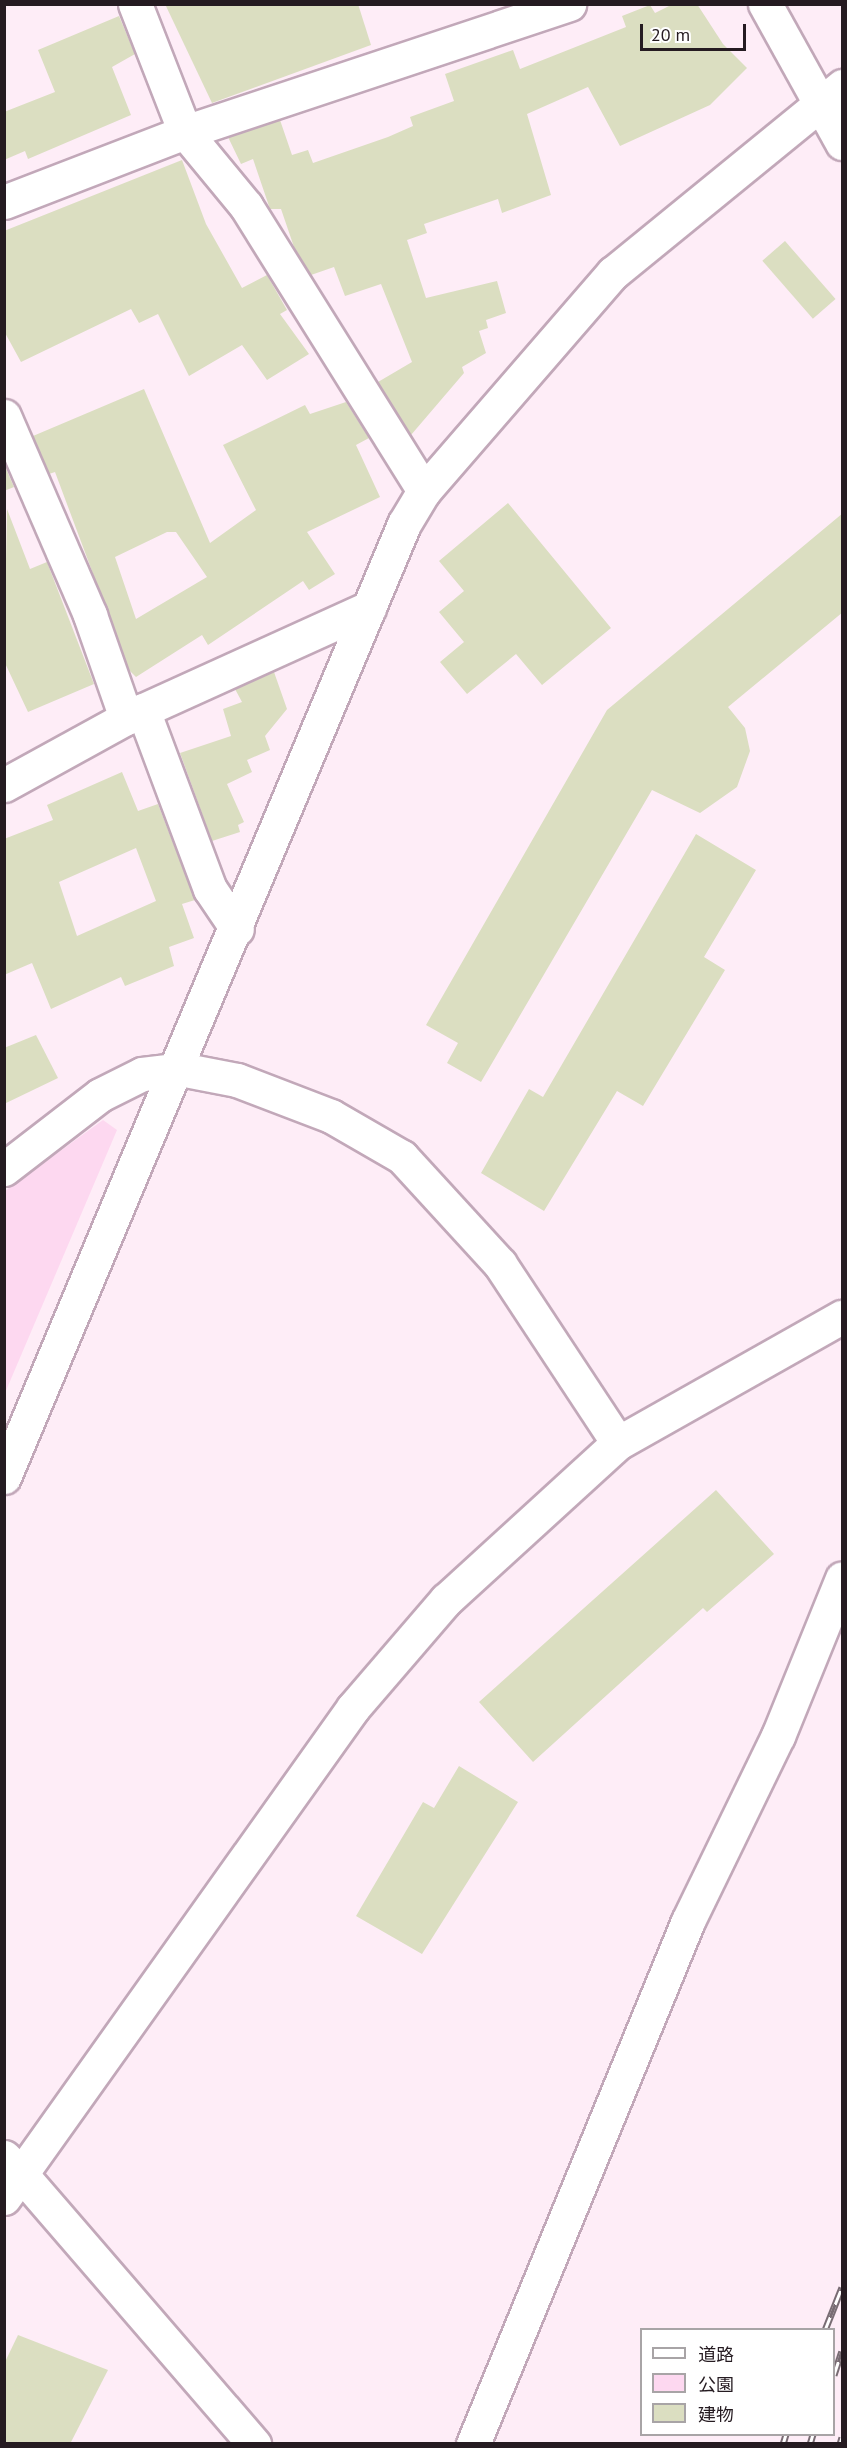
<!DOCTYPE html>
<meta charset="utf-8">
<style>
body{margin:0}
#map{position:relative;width:847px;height:2448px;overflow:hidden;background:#feedf7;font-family:"PT Sans","Noto Sans JP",sans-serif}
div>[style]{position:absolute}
.green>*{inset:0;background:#fdd8f0}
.building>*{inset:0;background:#dbdec1;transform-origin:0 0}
.roads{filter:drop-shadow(2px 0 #c2a8b9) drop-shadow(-2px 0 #c2a8b9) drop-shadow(0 2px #c2a8b9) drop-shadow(0 -2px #c2a8b9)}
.minor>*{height:33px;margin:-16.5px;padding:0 16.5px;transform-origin:16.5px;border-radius:16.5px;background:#fff}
.tertiary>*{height:33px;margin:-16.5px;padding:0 16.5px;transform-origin:16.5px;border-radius:16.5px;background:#fff}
.rail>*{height:7px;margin-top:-3.5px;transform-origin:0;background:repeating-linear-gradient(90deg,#fff 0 14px,#786c73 0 28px);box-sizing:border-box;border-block:2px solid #786c73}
span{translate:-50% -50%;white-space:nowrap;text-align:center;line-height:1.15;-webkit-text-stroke:5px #fff;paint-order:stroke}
.frame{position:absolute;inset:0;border:6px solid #251b21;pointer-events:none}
.legend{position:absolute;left:640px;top:2328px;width:195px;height:108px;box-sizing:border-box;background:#fff;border:2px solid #a8a4a6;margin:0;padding:8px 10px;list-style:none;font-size:18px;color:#251b21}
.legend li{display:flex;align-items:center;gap:12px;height:30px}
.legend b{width:30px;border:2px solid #a8a4a6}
.scale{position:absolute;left:640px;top:24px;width:106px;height:27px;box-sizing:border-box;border:3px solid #251b21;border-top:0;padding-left:8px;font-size:18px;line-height:21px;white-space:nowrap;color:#251b21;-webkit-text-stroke:4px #fff;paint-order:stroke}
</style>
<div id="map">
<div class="green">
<i style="clip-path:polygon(103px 1120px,117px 1130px,5px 1393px,5px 1191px)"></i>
</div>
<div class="building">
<i style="clip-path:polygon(165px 4px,358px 4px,371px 45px,212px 103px)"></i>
<i style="clip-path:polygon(673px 4px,697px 4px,723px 44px,747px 68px,710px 105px,620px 146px,588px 87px,527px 114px,551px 195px,502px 213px,498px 199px,424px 224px,427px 233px,407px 240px,426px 298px,497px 281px,506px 313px,486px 320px,488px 328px,479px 331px,486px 353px,462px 367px,464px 373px,411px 435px,378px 382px,412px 362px,381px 284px,345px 296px,334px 267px,311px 275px,294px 247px,281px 209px,270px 209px,253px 159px,241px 164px,228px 137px,280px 120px,292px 155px,308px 150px,313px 163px,388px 137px,413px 126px,410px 117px,454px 101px,445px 74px,513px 50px,520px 69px,626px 27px,622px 16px,650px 5px,655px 13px)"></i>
<i style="clip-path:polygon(119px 16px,135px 54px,112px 67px,131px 115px,28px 159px,25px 151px,4px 160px,4px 112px,55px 92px,38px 50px)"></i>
<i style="clip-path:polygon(182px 160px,206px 224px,242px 288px,267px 275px,287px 310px,280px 314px,309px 354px,267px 380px,242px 345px,189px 376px,158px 314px,139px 323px,131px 309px,21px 362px,4px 331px,4px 231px)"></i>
<i style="left:785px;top:241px;width:77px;height:30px;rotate:49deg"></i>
<i style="clip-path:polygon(evenodd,144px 389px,210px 543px,256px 510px,223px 445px,305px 405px,310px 414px,346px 402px,369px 438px,356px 445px,380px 497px,307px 532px,335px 574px,309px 590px,303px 581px,208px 645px,202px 635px,136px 677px,129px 670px,55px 472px,49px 474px,33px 436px,144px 389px,167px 532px,176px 532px,207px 577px,136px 619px,115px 557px,167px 532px)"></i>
<i style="clip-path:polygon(4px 464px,14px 487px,4px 491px)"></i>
<i style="clip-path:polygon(508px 503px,611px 628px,542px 685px,516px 654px,467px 694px,440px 662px,464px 642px,439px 612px,464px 591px,439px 561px)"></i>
<i style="clip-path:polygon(7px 509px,30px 569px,47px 562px,94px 684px,28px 712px,4px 661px)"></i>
<i style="clip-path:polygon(843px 513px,843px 612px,728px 707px,745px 728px,750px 751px,737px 787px,700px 813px,652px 790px,481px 1082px,447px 1063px,458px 1043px,426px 1025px,607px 710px)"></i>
<i style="clip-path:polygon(274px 672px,287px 709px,265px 736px,270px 750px,247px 760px,252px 772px,227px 784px,244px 822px,238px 825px,240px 832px,212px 841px,180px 753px,231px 736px,223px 709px,242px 702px,235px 689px)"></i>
<i style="clip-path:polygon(evenodd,122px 772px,138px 811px,158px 804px,195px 900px,182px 904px,194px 938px,169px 947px,174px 966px,125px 986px,121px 977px,51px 1009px,32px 963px,4px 975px,4px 839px,53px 820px,47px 805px,122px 772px,136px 848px,156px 901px,77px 936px,59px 882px,136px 848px)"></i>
<i style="clip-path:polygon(696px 834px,756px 870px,704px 957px,725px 970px,643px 1106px,617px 1091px,544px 1211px,481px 1173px,529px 1089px,543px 1097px)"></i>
<i style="clip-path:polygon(36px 1035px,58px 1078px,4px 1104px,4px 1048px)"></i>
<i style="clip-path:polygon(716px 1490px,774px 1554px,707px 1612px,703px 1608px,533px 1762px,479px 1702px)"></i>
<i style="clip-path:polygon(459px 1766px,518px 1802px,422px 1954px,356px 1916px,423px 1802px,434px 1808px)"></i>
<i style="clip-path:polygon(18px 2335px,108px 2370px,70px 2444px,4px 2444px,4px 2364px)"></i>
</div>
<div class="roads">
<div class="minor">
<i style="left:135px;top:4px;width:137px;rotate:68.7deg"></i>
<i style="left:185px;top:132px;width:96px;rotate:50.5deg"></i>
<i style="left:246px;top:206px;width:336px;rotate:58deg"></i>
<i style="left:4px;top:202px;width:194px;rotate:-21.1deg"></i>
<i style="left:185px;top:132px;width:405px;rotate:-18.4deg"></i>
<i style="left:4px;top:416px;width:217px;rotate:66.6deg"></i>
<i style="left:90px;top:615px;width:109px;rotate:70.7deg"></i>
<i style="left:143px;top:710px;width:191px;rotate:69.5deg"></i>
<i style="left:210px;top:889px;width:48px;rotate:56deg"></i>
<i style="left:4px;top:785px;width:139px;rotate:-28.8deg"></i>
<i style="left:126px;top:718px;width:267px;rotate:-24.4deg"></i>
<i style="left:4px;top:1169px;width:121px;rotate:-37.6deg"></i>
<i style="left:100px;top:1095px;width:47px;rotate:-26.6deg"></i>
<i style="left:142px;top:1074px;width:38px;rotate:-7deg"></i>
<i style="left:4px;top:2157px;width:24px;rotate:45deg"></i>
</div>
<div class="tertiary">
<i style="left:765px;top:4px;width:159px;rotate:61deg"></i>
<i style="left:180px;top:1069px;width:58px;rotate:10.9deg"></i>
<i style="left:237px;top:1080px;width:101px;rotate:21deg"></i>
<i style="left:331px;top:1116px;width:82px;rotate:30deg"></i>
<i style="left:402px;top:1157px;width:145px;rotate:47.5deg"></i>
<i style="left:500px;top:1264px;width:214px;rotate:56.6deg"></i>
<i style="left:4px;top:1477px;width:1034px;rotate:-67.23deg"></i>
<i style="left:404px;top:524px;width:39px;rotate:-59deg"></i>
<i style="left:424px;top:491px;width:289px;rotate:-49.1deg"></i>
<i style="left:613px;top:273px;width:296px;rotate:-39.2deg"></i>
<i style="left:21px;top:2174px;width:357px;rotate:49.2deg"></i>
<i style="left:4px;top:2198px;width:602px;rotate:-54.54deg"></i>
<i style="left:353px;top:1708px;width:143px;rotate:-49.3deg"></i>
<i style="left:446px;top:1600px;width:233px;rotate:-42.4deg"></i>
<i style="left:618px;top:1443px;width:257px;rotate:-29.4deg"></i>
<i style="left:473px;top:2444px;width:565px;rotate:-67.65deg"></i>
<i style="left:688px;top:1921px;width:206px;rotate:-64.1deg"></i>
<i style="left:778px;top:1736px;width:170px;rotate:-67.9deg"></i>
</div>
</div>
<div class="rail">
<i style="left:825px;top:2330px;width:46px;rotate:-68.4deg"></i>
<i style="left:834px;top:2375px;width:25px;rotate:-72deg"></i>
<i style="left:783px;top:2444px;width:10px;rotate:-73deg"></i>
<i style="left:810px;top:2444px;width:10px;rotate:-73deg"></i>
<i style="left:840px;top:2444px;width:7px;rotate:-74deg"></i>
</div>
<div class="frame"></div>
<ul class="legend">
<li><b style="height:8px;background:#fff"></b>道路</li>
<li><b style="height:16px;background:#fdd8f0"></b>公園</li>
<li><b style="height:16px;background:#dbdec1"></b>建物</li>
</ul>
<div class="scale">20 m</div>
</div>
